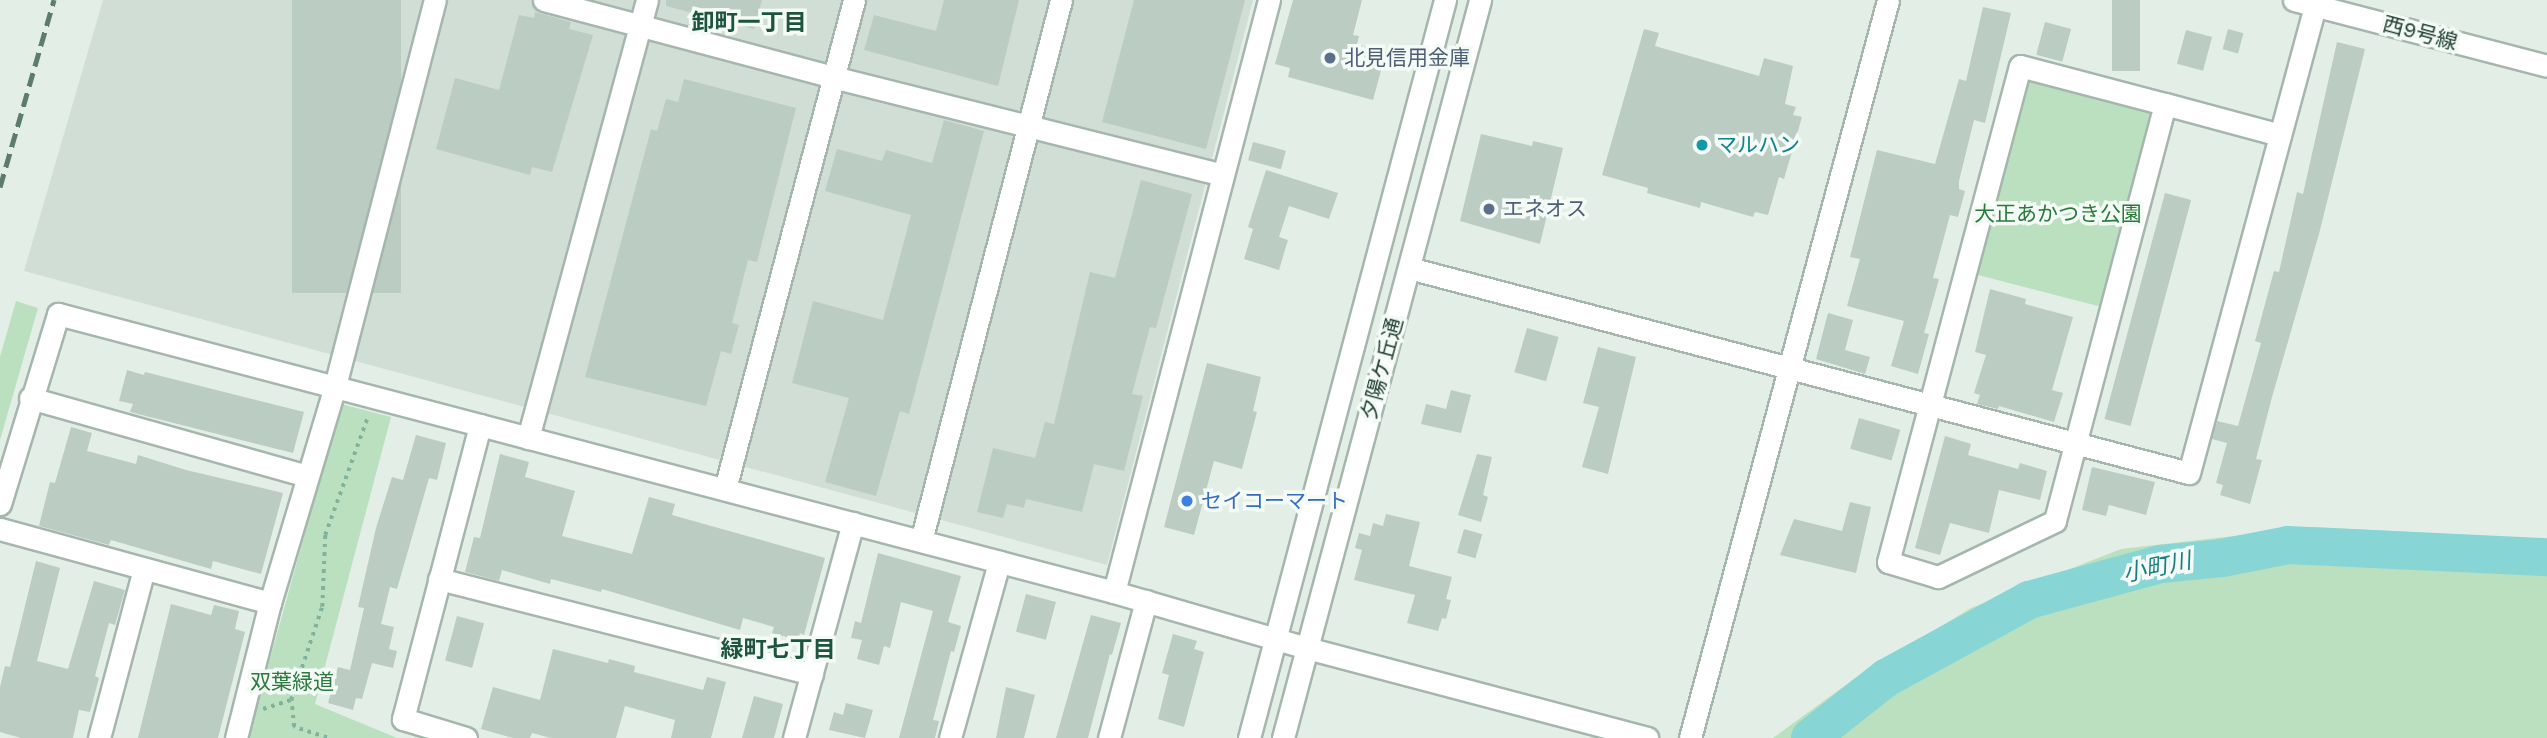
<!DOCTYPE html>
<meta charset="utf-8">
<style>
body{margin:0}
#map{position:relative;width:2547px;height:738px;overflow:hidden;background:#e3eee7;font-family:"Work Sans","Noto Sans JP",sans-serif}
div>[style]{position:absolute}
.built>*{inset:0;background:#d1ded6}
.green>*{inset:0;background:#bae0bf}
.river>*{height:38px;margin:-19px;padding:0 19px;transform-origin:19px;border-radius:19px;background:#88d5d6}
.building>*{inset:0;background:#bbccc2;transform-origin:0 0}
.path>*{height:3.5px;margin-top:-1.75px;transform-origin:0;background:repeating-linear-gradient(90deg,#81b39c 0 3.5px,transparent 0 8.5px)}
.roads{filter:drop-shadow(2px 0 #a5b6ad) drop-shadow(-2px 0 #a5b6ad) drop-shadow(0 2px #a5b6ad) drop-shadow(0 -2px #a5b6ad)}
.minor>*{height:21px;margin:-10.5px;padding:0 10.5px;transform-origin:10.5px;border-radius:10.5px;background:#fff}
.rail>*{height:5px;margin-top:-2.5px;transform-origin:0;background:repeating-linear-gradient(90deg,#5c7c6e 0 14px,transparent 0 21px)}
.dots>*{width:19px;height:19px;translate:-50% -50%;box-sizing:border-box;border:4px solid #f4faf6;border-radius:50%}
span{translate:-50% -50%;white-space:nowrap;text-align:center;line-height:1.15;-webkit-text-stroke:7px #f4faf6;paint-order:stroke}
.street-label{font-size:21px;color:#214033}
.service-label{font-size:21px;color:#4e5e75}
.left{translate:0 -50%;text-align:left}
.culture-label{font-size:21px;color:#0d838f}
.park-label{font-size:21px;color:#297a3c}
.shop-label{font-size:21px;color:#366cbe}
.neighbourhood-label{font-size:23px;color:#1c543e;font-weight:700}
.water-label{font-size:23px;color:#177e80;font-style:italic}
</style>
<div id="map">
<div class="built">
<i style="clip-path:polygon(103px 0,1253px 0,1107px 565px,24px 271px)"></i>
</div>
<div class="green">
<i style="clip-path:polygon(2036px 77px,2145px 105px,2152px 118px,2102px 307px,1974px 274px,2026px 83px)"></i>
<i style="clip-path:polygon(16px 301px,38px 308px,0 440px,0 357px)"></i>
<i style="clip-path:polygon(341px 404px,391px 417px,315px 704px,397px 738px,248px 738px)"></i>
<i style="clip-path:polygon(2313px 527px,2547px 539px,2547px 738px,1773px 738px,1854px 679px,1971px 608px,2121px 549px)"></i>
</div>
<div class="river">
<i style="left:1810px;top:738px;width:97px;rotate:-38.3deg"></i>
<i style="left:1886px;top:678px;width:163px;rotate:-28.6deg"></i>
<i style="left:2029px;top:600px;width:137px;rotate:-15.3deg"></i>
<i style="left:2161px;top:564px;width:61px;rotate:-5.6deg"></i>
<i style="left:2222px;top:558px;width:67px;rotate:-11.1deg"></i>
<i style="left:2288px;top:545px;width:259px;rotate:2.7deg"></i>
</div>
<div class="building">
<i style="left:292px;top:0;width:109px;height:293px"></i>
<i style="clip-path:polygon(666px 0,762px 0,754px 29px,666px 6px)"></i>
<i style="clip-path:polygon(944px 0,1019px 0,998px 86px,864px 50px,874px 15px,936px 31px)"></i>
<i style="clip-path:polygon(1134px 0,1245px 0,1206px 149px,1102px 122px)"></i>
<i style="clip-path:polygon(1293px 0,1362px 0,1353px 35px,1359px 36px,1357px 44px,1386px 52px,1373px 100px,1288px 77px,1290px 68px,1275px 64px)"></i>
<i style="left:2112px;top:0;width:28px;height:71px"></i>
<i style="clip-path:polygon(1983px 7px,2011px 13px,1985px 123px,1974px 120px,1959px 181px,1959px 189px,1965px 191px,1958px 217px,1950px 215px,1933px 278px,1939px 279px,1924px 333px,1929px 334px,1918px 374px,1891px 366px,1904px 321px,1847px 306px,1860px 259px,1850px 257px,1877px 150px,1935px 164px,1959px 79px,1966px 81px)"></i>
<i style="clip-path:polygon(535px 12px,571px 22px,569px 29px,593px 35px,552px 172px,532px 167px,530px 175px,436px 149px,455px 78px,499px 90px,519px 15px,534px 18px)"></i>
<i style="left:2045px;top:22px;width:27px;height:34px;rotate:15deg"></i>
<i style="clip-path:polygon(1644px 29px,1659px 33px,1655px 46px,1759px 76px,1764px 58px,1793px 66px,1785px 104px,1796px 107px,1793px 115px,1802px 117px,1784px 179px,1779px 177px,1768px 215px,1755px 212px,1753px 217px,1701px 202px,1700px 208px,1647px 193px,1648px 188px,1602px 175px)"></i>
<i style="left:2228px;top:29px;width:16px;height:21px;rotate:15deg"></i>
<i style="left:2186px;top:30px;width:27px;height:35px;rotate:15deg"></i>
<i style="clip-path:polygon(2337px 42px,2365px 49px,2319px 234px,2272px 397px,2256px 459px,2262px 460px,2250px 504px,2220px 495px,2223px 485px,2216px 483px,2227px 443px,2212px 439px,2217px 421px,2238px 426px,2261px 343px,2255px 341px,2274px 271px,2279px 272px,2297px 192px,2303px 194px)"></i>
<i style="clip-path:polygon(684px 79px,796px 108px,757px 262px,748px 260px,732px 323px,739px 325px,731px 354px,721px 351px,706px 406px,585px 377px,651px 129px,657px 131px,666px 99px,678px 102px)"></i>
<i style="clip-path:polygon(944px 120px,984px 131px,909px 414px,900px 411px,876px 496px,825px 482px,849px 398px,792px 383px,813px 301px,883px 320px,911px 215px,825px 191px,837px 149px,882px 161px,886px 150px,932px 163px)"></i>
<i style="clip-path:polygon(1481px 134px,1532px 146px,1533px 141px,1563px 148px,1540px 244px,1460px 221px)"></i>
<i style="left:1253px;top:142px;width:34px;height:19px;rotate:15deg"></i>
<i style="clip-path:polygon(1266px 170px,1338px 193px,1329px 219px,1289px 206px,1279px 237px,1288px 240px,1279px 270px,1244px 259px,1253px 229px,1248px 227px)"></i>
<i style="clip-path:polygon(1141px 180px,1192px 194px,1156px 328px,1150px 327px,1132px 394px,1143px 396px,1124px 471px,1094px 464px,1082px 512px,1026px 499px,1024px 508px,1007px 504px,1003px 518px,977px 512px,993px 448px,1035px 458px,1045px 422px,1054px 424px,1090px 272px,1115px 278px)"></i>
<i style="left:2165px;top:193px;width:27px;height:234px;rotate:15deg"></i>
<i style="clip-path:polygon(1990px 289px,2026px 299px,2025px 304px,2073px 317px,2052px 390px,2063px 393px,2054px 422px,1999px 406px,1998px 409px,1977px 404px,1980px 395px,1974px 393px,1986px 355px,1975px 352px)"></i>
<i style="clip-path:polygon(1828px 313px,1853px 320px,1845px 350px,1870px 357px,1865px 374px,1816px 359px)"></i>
<i style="left:1527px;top:328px;width:33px;height:46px;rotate:16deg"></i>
<i style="clip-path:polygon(1598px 347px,1636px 357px,1608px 474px,1582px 467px,1599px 407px,1583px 403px)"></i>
<i style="clip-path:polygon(1207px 363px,1261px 377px,1253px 411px,1257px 412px,1242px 469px,1214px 461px,1194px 535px,1164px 527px)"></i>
<i style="clip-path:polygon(127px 370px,144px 375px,145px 372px,304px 412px,293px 453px,130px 412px,133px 404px,119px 401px)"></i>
<i style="clip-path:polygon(1451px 390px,1471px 395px,1461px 433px,1421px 424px,1426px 404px,1446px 409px)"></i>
<i style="left:1859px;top:418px;width:43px;height:32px;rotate:16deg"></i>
<i style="clip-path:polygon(71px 427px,92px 433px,87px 451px,136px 464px,138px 455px,186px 470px,283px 493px,261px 574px,213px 561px,211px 569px,111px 540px,109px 545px,39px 526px,50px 482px,55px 483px)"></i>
<i style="clip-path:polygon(416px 435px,446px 443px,437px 480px,429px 478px,397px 589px,390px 587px,381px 624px,394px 627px,389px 649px,397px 651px,393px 668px,372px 663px,362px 699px,356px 698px,353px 710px,328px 703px,338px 667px,350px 670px,364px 608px,358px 607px,376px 528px,392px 477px,403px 480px)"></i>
<i style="clip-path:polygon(1945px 436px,1971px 444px,1968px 455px,2018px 469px,2020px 463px,2047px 471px,2040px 500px,1999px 490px,1989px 533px,1950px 523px,1940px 555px,1915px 548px)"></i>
<i style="clip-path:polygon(500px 454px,529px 462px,525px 477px,575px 491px,562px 536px,632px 554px,649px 497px,675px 504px,672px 515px,825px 558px,804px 635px,800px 633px,798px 640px,772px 633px,774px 627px,743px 618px,740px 630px,602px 589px,601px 592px,551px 579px,550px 584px,502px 570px,499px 581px,465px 572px,474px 537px,480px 538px)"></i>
<i style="clip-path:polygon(1477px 454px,1492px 457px,1483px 495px,1488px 497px,1481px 522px,1458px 515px)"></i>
<i style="clip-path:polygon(2092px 467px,2155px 482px,2146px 515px,2109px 505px,2106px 516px,2082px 510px)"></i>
<i style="clip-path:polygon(1850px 502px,1871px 507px,1856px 573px,1780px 555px,1794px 519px,1842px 531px)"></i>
<i style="clip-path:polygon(1386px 514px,1420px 522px,1409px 566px,1452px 577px,1446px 599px,1451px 600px,1446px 619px,1442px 618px,1438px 631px,1407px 623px,1415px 595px,1354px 580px,1362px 550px,1355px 548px,1359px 533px,1370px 536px,1373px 523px,1383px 526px)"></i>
<i style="left:1464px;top:529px;width:19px;height:25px;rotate:16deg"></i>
<i style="clip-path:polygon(878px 553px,961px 576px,948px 622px,961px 626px,954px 652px,951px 651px,933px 720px,939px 721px,935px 738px,899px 738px,933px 611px,901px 602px,890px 648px,884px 646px,879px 665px,857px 659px,862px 640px,851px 638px,855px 621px,861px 623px)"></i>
<i style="clip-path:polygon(36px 561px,60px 568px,37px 661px,68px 669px,94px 581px,125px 590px,115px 625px,109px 623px,95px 676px,99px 678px,90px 712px,79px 710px,73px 738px,21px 738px,0 732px,0 687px,5px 666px,10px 667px)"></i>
<i style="left:1026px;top:594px;width:31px;height:39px;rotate:15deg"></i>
<i style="clip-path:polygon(171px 604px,211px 615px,214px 605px,239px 611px,235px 629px,245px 632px,218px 738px,138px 738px)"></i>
<i style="clip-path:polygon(1091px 615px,1121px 623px,1112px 655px,1110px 654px,1088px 738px,1056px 738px)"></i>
<i style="left:457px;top:616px;width:28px;height:46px;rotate:15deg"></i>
<i style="clip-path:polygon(1173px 634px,1197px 641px,1194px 649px,1204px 652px,1184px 727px,1158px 719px,1169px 675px,1162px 673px)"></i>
<i style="clip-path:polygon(553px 649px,608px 663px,609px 659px,635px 666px,634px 672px,703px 690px,707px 677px,726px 682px,711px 738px,671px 738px,675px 720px,625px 706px,616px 738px,551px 738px,532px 733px,530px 738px,513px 738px,481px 729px,493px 687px,540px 700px)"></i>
<i style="clip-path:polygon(1006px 687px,1035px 695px,1024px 738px,996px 738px)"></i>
<i style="clip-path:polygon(754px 696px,783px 704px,774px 738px,742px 738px)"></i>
<i style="clip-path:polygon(846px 703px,873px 710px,865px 738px,829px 730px,834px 712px,843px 715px)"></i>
</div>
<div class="path">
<i style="left:263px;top:709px;width:29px;rotate:-18deg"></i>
<i style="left:327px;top:738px;width:35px;rotate:-162deg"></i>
<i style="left:294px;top:727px;width:27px;rotate:-96deg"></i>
<i style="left:291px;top:700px;width:98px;rotate:-71.6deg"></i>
<i style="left:322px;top:607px;width:72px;rotate:-87.6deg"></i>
<i style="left:325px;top:535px;width:127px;rotate:-70.1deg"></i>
</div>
<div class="roads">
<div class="minor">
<i style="left:544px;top:0;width:299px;rotate:14.9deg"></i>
<i style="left:833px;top:77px;width:402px;rotate:14.1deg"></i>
<i style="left:2294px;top:0;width:261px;rotate:14.6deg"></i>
<i style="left:2165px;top:104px;width:431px;rotate:104.8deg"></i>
<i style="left:2055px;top:521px;width:130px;rotate:154.4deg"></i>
<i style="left:1938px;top:577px;width:52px;rotate:-163.3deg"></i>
<i style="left:1888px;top:562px;width:513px;rotate:-75.1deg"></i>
<i style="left:2020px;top:66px;width:150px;rotate:14.7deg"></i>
<i style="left:2165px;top:104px;width:119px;rotate:15.1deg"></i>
<i style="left:1409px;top:268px;width:806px;rotate:14.73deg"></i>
<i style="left:2189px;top:473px;width:484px;rotate:-74.9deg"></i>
<i style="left:30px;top:398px;width:288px;rotate:15.7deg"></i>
<i style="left:528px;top:438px;width:454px;rotate:-74.8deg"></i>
<i style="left:725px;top:489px;width:506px;rotate:-75.22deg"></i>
<i style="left:0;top:504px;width:199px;rotate:-73deg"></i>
<i style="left:58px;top:314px;width:1092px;rotate:14.75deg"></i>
<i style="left:1114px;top:592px;width:201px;rotate:16.2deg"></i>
<i style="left:1307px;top:648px;width:352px;rotate:14.8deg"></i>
<i style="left:0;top:529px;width:280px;rotate:15.3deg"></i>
<i style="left:921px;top:541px;width:559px;rotate:-75.49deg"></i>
<i style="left:439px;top:579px;width:385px;rotate:14.3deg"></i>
<i style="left:1114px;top:592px;width:612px;rotate:-75.33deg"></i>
<i style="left:99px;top:738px;width:175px;rotate:-75.1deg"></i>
<i style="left:236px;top:738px;width:139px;rotate:-75.9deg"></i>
<i style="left:270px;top:603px;width:227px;rotate:-73.3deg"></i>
<i style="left:335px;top:386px;width:399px;rotate:-75.5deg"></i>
<i style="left:466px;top:738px;width:66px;rotate:-163.2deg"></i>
<i style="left:403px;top:719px;width:304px;rotate:-75.3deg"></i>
<i style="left:794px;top:738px;width:223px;rotate:-74.7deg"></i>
<i style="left:950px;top:738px;width:183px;rotate:-74.4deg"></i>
<i style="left:1109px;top:738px;width:142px;rotate:-74.9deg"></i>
<i style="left:1249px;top:738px;width:764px;rotate:-75.13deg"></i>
<i style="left:1283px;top:738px;width:764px;rotate:-75.05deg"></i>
<i style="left:1690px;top:738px;width:764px;rotate:-74.98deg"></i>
</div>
</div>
<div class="rail">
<i style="left:0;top:187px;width:195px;rotate:-73.9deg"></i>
</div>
<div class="dots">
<i style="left:1330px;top:58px;background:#5c6f8a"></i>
<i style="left:1702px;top:145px;background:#0f9aa8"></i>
<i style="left:1489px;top:209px;background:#5c6f8a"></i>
<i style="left:1187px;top:501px;background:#3f7fe0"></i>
</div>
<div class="street-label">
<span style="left:2420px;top:33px;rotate:15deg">西9号線</span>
<span style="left:1382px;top:369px;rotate:-75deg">夕陽ケ丘通</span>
</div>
<div class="service-label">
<span class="left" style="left:1344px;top:58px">北見信用金庫</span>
<span class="left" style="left:1503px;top:209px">エネオス</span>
</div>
<div class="culture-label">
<span class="left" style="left:1716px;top:145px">マルハン</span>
</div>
<div class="park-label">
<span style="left:2058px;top:214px">大正あかつき公園</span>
<span style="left:292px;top:682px">双葉緑道</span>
</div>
<div class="shop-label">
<span class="left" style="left:1201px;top:501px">セイコーマート</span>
</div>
<div class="neighbourhood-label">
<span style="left:749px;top:23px">卸町一丁目</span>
<span style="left:778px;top:650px">緑町七丁目</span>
</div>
<div class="water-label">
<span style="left:2157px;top:568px;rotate:-12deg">小町川</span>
</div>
</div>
